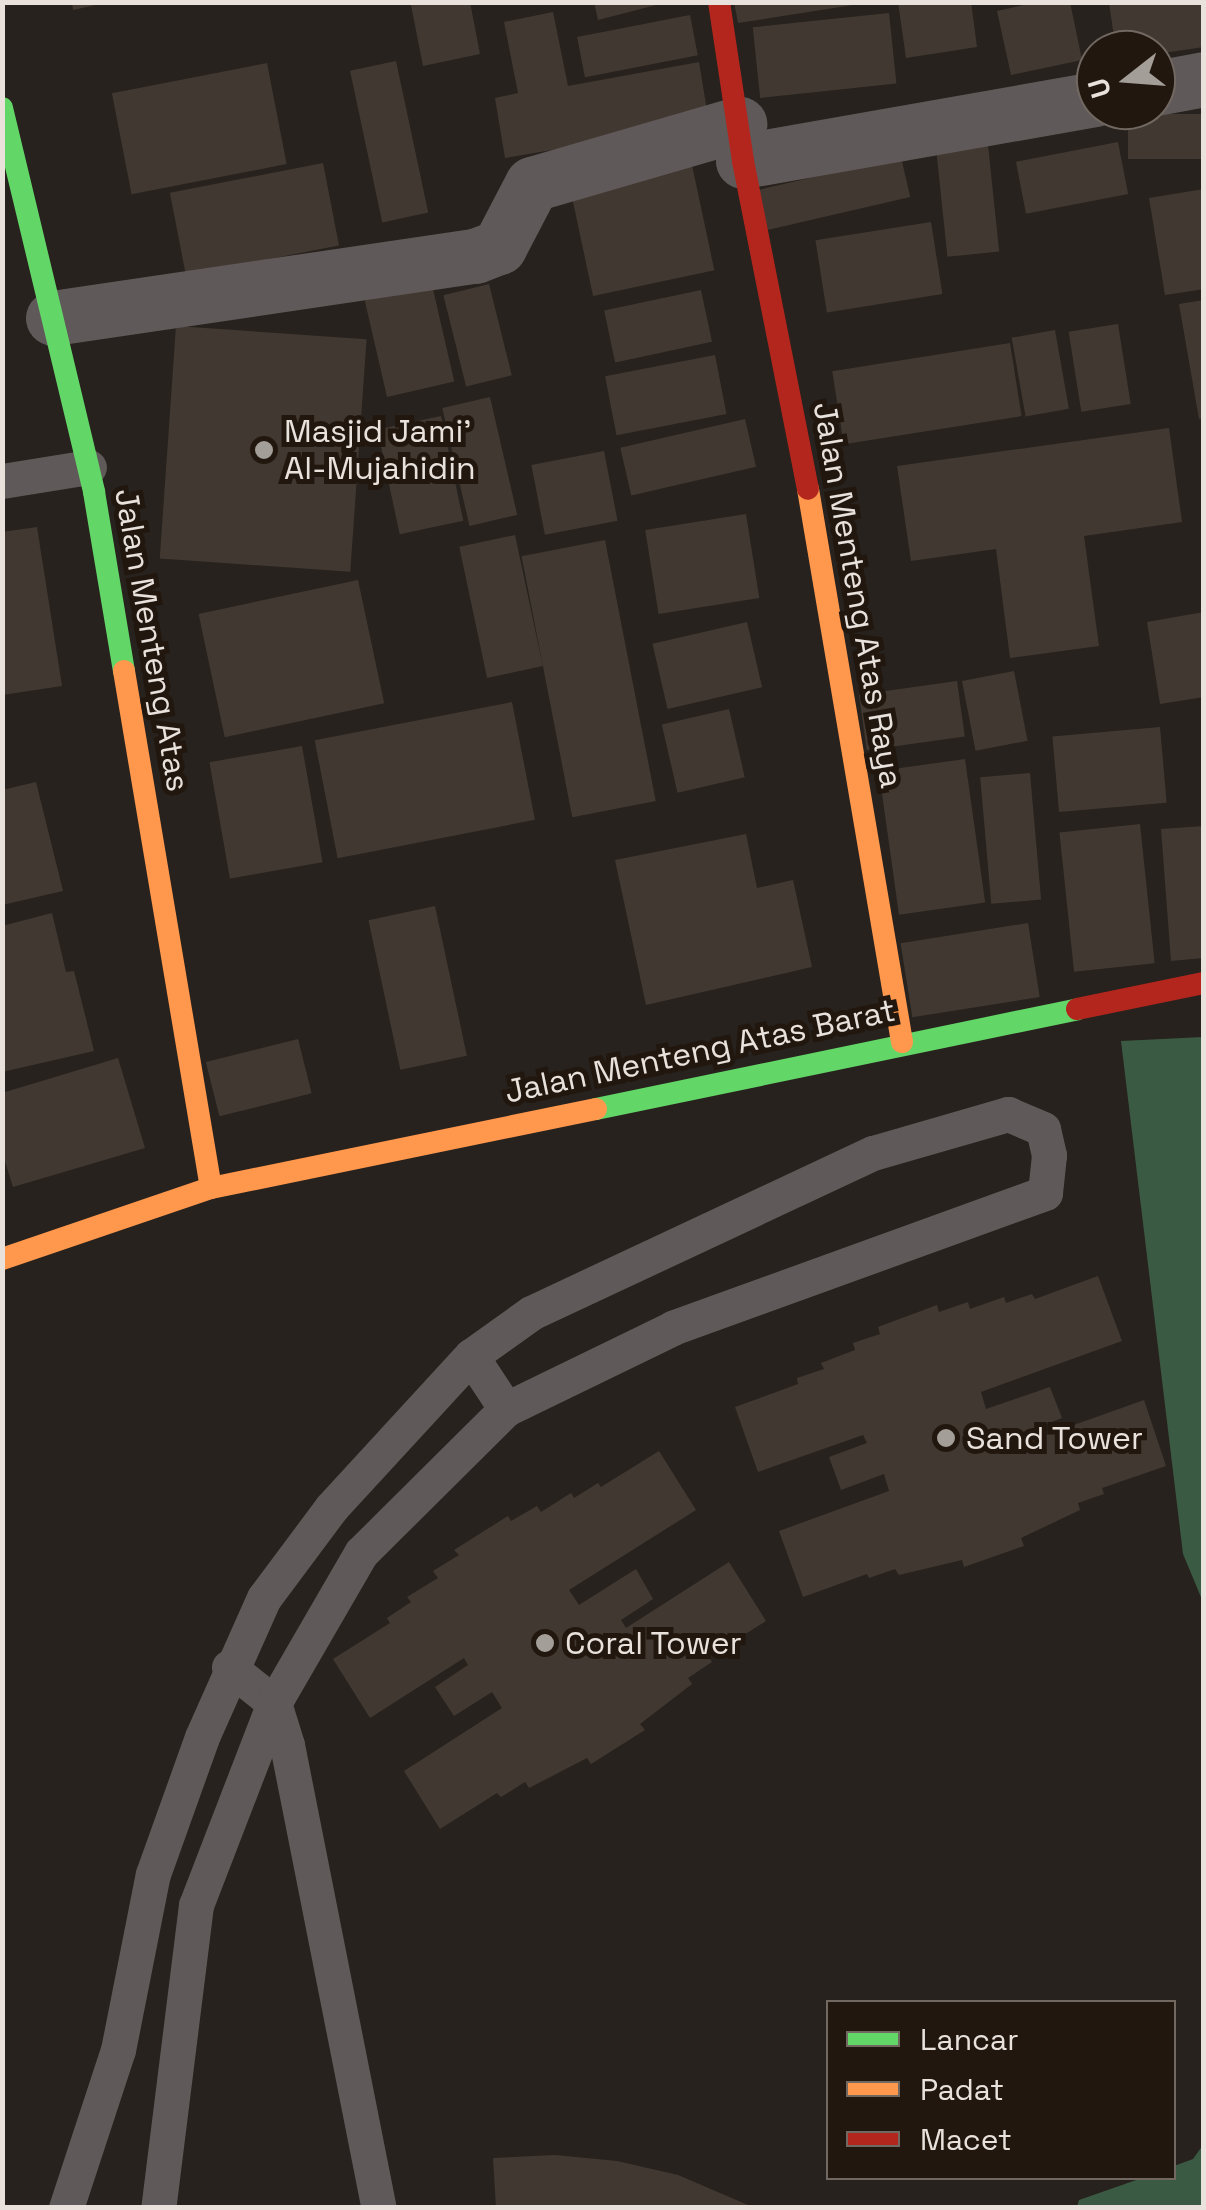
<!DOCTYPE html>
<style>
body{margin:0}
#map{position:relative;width:1206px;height:2210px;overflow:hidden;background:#27221d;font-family:"Space Grotesk",sans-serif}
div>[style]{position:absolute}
.forest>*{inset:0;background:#3b5a43}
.building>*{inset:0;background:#413831;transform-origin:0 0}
.lane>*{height:35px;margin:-17.5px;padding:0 17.5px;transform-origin:17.5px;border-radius:17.5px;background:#605959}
.street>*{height:55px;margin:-27.5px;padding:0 27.5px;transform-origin:27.5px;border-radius:27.5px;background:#605959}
.fast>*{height:22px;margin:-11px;padding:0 11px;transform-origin:11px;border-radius:11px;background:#63d668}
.slow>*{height:22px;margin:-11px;padding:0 11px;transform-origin:11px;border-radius:11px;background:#ff974d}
.jam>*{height:22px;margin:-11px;padding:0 11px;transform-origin:11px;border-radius:11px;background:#b3261e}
.dots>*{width:28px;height:28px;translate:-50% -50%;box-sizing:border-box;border:5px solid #21170f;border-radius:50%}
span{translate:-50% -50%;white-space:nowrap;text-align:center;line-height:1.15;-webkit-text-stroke:10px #21170f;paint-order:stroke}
.poi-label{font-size:32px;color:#e8e1dc}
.left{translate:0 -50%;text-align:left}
.street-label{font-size:32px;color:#e8e1dc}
.frame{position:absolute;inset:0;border:5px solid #e8e1dc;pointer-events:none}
.legend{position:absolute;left:826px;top:2000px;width:350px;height:180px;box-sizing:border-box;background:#21170f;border:2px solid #716861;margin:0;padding:12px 18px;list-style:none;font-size:30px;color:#e8e1dc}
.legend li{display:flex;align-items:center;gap:20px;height:50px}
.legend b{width:50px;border:2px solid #716861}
.north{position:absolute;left:1076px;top:30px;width:100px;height:100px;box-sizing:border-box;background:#21170f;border:2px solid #716861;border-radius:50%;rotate:253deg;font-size:28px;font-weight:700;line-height:40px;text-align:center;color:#e8e1dc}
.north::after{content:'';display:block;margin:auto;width:35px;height:45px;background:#a49e99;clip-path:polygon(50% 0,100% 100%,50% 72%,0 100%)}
</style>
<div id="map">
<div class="forest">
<i style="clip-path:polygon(1203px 1037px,1204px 1037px,1203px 1602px,1183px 1554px,1121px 1041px)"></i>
<i style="clip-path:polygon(1203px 2145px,1203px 2207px,1077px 2207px,1079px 2200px,1142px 2178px,1174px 2178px,1174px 2166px,1193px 2159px)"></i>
</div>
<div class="building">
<i style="clip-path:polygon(72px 2px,99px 2px,100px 4px,73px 10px)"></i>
<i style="clip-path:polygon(423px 2px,470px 2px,480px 54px,423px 66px,411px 5px)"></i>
<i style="clip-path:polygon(594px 2px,659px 2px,660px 4px,598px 20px)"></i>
<i style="clip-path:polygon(734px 2px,853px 2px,853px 5px,738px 23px)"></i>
<i style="clip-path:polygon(898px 2px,971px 2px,977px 47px,906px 58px)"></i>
<i style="clip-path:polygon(1037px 2px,1070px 2px,1082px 60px,1011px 75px,997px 11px)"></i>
<i style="clip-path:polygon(1116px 2px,1204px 2px,1204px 47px,1156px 54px,1156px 50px,1116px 50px,1109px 3px)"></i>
<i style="clip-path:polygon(553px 12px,568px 86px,699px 62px,709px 123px,505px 158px,495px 98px,518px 93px,504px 22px)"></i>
<i style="left:889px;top:13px;width:71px;height:137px;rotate:84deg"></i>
<i style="left:690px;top:15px;width:41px;height:115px;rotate:79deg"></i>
<i style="left:396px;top:61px;width:155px;height:47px;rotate:78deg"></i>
<i style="left:267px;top:63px;width:103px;height:158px;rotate:79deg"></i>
<i style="left:1204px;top:114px;width:45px;height:76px;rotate:90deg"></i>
<i style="left:1118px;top:142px;width:53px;height:104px;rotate:79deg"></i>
<i style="left:988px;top:145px;width:107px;height:52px;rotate:84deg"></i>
<i style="left:689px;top:151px;width:122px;height:124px;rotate:78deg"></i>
<i style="left:901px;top:157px;width:41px;height:155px;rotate:77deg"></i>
<i style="left:323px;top:163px;width:84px;height:156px;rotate:79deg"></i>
<i style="clip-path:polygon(1204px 189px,1204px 289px,1165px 295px,1149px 198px)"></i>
<i style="left:931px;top:222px;width:73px;height:117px;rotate:81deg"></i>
<i style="left:489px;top:284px;width:94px;height:47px;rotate:76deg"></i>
<i style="left:432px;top:285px;width:99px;height:69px;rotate:77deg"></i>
<i style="left:701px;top:290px;width:53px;height:99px;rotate:78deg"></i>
<i style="clip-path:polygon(1204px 300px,1204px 418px,1199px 419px,1179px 304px)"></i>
<i style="left:1118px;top:324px;width:81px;height:50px;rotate:81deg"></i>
<i style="left:176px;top:326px;width:191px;height:233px;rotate:4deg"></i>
<i style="left:1055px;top:330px;width:80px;height:44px;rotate:80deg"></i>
<i style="left:1010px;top:343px;width:74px;height:180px;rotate:81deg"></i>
<i style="left:715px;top:355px;width:60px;height:112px;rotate:79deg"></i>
<i style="left:490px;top:397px;width:121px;height:49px;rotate:77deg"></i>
<i style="left:441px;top:416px;width:107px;height:65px;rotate:78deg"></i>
<i style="left:745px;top:419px;width:49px;height:128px;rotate:77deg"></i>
<i style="clip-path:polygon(1169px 428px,1182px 522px,1084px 536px,1099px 646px,1010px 658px,996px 549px,911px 561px,897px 466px)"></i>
<i style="left:604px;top:451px;width:71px;height:74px;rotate:79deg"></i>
<i style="left:746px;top:514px;width:85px;height:102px;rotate:81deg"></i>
<i style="clip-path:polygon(37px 527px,62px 686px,2px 695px,2px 532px)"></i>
<i style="left:515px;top:535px;width:134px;height:57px;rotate:78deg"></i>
<i style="left:605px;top:540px;width:266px;height:85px;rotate:79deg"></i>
<i style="left:358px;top:580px;width:126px;height:163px;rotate:78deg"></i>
<i style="clip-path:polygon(1204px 612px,1204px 697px,1160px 704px,1147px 622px)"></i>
<i style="left:747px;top:622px;width:67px;height:97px;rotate:77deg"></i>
<i style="left:1014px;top:671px;width:71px;height:53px;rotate:79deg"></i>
<i style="left:957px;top:681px;width:56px;height:99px;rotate:82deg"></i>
<i style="left:512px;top:702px;width:120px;height:201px;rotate:79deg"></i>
<i style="left:729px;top:709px;width:70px;height:69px;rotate:77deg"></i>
<i style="left:1160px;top:727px;width:76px;height:108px;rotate:85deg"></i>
<i style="left:302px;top:746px;width:118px;height:94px;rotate:80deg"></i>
<i style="left:965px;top:759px;width:145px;height:87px;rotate:82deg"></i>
<i style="left:1030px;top:773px;width:127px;height:50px;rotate:85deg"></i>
<i style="clip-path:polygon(36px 782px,63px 891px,2px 905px,2px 790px)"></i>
<i style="left:1140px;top:824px;width:140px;height:81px;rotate:84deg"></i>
<i style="clip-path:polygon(1204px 826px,1204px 958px,1171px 961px,1161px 829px)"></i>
<i style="clip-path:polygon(746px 834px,757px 888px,793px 880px,812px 967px,646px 1005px,615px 860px)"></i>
<i style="left:435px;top:906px;width:153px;height:68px;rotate:78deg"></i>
<i style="clip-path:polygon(52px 913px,66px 972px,74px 971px,94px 1051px,2px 1072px,2px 926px)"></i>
<i style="left:1028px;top:923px;width:75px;height:129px;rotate:81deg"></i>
<i style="left:298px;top:1039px;width:56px;height:95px;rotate:76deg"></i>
<i style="clip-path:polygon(118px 1058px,145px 1148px,13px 1187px,2px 1152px,2px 1093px)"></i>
<i style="clip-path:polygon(1098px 1276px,1122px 1341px,981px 1392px,986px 1409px,1050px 1387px,1062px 1418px,1025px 1432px,1029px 1441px,1144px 1400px,1166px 1466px,1102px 1488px,1104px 1494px,1078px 1503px,1080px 1510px,1021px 1538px,1024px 1546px,964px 1567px,962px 1560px,899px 1575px,895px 1569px,869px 1578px,867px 1574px,803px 1597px,779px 1531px,889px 1491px,884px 1474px,841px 1490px,829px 1457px,867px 1443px,863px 1435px,758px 1472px,735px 1407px,798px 1384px,797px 1378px,824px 1369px,821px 1363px,855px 1350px,853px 1343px,880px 1334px,878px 1327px,937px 1305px,939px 1312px,968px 1302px,970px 1309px,1004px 1297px,1006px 1303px,1032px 1294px,1035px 1299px)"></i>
<i style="clip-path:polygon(659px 1451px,696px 1510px,569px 1590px,579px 1605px,636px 1569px,653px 1599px,621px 1620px,626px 1628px,729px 1562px,766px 1621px,709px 1657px,712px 1662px,688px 1678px,692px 1684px,640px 1724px,645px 1730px,591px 1764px,587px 1758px,529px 1788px,525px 1782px,501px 1797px,497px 1793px,440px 1829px,404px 1771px,502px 1708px,492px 1692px,454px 1716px,435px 1687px,468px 1665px,464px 1658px,370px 1718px,333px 1659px,390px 1623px,387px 1618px,411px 1602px,407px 1597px,438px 1578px,433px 1571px,459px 1555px,454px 1550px,508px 1516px,511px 1521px,537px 1506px,541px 1512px,571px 1493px,574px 1498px,598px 1483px,601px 1487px)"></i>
<i style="clip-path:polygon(555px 2155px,617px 2161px,678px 2175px,755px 2208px,496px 2208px,493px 2158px)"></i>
</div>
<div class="lane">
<i style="left:2px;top:481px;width:88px;rotate:-9.1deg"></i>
<i style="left:471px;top:1356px;width:64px;rotate:56.6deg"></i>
<i style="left:229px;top:1667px;width:58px;rotate:38.7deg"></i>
<i style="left:274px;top:1703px;width:44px;rotate:72.8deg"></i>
<i style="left:287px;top:1745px;width:472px;rotate:78.8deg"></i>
<i style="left:66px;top:2208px;width:166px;rotate:-71.8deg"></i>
<i style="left:118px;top:2050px;width:179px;rotate:-78.8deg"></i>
<i style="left:153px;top:1874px;width:145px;rotate:-70.3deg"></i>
<i style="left:202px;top:1737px;width:152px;rotate:-66deg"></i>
<i style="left:264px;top:1598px;width:112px;rotate:-53.3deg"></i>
<i style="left:331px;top:1508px;width:207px;rotate:-47.4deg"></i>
<i style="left:471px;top:1356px;width:74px;rotate:-35.6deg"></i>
<i style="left:531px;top:1313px;width:378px;rotate:-25.1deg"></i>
<i style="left:873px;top:1153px;width:141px;rotate:-16.1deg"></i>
<i style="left:1008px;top:1114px;width:38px;rotate:23deg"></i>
<i style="left:1043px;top:1129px;width:27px;rotate:77deg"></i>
<i style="left:1049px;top:1155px;width:38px;rotate:96deg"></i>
<i style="left:1045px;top:1193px;width:396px;rotate:160.1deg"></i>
<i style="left:673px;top:1328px;width:186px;rotate:154.1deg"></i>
<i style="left:506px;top:1409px;width:204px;rotate:135.2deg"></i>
<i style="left:361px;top:1553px;width:173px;rotate:120.1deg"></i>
<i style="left:274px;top:1703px;width:217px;rotate:111.1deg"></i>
<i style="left:196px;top:1905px;width:305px;rotate:97.1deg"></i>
</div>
<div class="street">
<i style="left:1156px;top:88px;width:49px;rotate:-10.6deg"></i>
<i style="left:743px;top:161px;width:358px;rotate:-10deg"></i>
<i style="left:53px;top:318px;width:427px;rotate:-8.4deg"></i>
<i style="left:475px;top:256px;width:26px;rotate:-21deg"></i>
<i style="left:499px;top:247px;width:71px;rotate:-62.4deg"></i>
<i style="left:532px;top:184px;width:216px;rotate:-16.2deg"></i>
</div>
<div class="fast">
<i style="left:2px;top:108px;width:395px;rotate:76.5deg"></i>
<i style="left:94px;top:492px;width:181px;rotate:80.5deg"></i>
<i style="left:596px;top:1109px;width:491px;rotate:-11.7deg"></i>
</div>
<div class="slow">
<i style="left:808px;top:489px;width:561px;rotate:80.35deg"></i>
<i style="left:124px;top:671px;width:524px;rotate:80.45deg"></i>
<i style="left:2px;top:1259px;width:221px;rotate:-18.8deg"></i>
<i style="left:211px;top:1188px;width:393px;rotate:-11.6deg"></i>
</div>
<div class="jam">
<i style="left:719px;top:2px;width:161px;rotate:81.4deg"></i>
<i style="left:743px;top:161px;width:334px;rotate:78.8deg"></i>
<i style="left:1077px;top:1009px;width:130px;rotate:-11.6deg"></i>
</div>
<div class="dots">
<i style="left:264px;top:450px;background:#a49e99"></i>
<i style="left:946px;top:1438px;background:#a49e99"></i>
<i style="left:545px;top:1643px;background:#a49e99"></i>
</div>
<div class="poi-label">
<span class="left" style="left:284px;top:450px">Masjid Jami'<br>Al-Mujahidin</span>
<span class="left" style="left:966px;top:1438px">Sand Tower</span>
<span class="left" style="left:565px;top:1643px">Coral Tower</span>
</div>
<div class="street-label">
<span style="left:858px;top:595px;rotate:80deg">Jalan Menteng Atas Raya</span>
<span style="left:152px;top:640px;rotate:80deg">Jalan Menteng Atas</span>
<span style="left:700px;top:1051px;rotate:-12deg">Jalan Menteng Atas Barat</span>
</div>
<div class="frame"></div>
<ul class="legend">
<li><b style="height:12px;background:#63d668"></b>Lancar</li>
<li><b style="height:12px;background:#ff974d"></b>Padat</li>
<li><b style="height:12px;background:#b3261e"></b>Macet</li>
</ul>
<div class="north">U</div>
</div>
